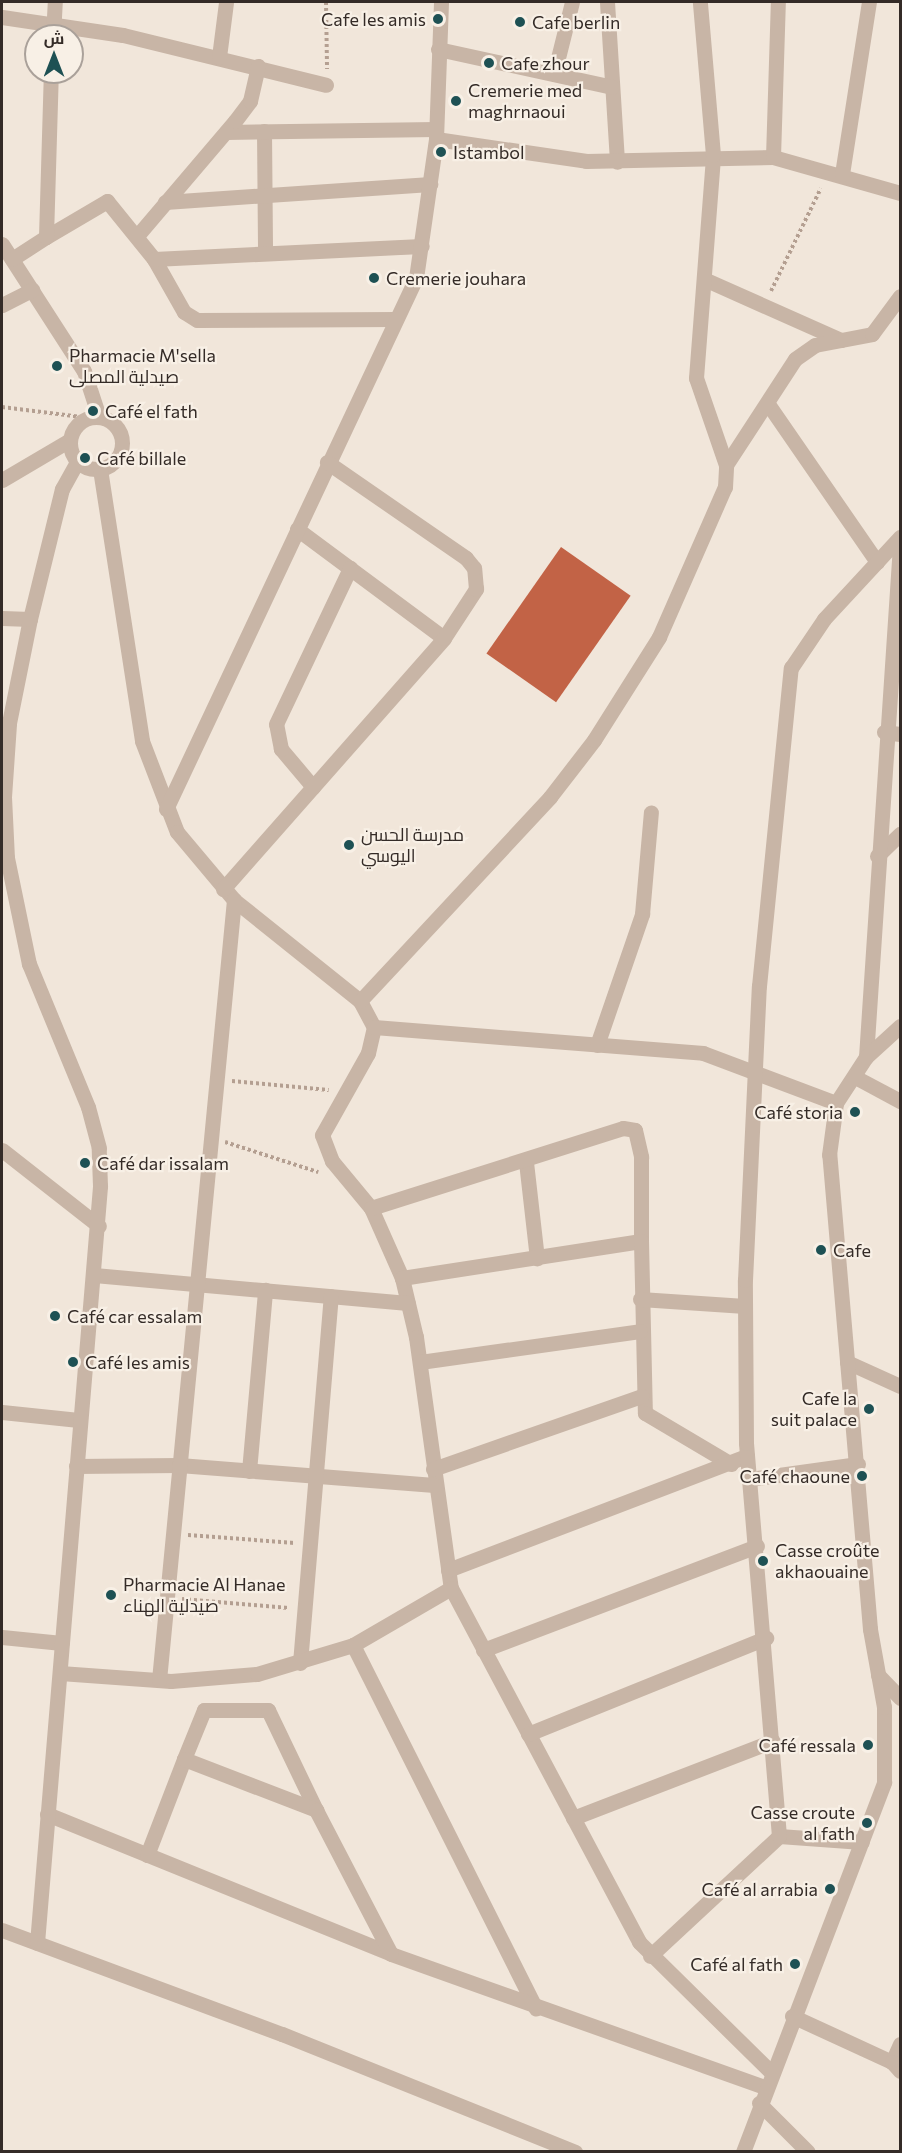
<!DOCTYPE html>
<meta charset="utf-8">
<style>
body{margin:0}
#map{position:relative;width:902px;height:2153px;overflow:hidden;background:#f1e6da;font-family:Commissioner,Cairo,sans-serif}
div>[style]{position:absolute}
.building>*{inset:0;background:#c26346;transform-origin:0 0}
.path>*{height:4px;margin-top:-2px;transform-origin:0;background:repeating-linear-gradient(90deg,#b49f91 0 3px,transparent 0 6px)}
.minor>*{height:15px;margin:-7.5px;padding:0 7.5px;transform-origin:7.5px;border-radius:7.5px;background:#c8b5a6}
.minor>.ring{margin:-7.5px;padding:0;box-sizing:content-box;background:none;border:15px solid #c8b5a6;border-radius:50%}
.dots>*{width:16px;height:16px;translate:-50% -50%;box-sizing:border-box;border:3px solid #f8f0e6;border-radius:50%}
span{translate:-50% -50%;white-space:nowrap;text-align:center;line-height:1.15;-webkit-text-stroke:4.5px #f8f0e6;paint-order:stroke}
.poi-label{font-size:18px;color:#342b27}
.right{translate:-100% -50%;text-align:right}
.left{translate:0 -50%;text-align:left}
.frame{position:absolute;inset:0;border:3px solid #342b27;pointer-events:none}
.north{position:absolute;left:24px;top:24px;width:60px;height:60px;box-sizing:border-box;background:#f8f0e6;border:2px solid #aaa19a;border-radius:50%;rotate:0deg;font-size:16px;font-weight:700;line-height:24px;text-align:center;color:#342b27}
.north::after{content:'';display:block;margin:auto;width:21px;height:27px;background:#1e5154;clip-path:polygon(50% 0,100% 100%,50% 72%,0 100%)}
</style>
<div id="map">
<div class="building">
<i style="left:561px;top:547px;width:85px;height:130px;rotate:35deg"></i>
</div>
<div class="path">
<i style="left:326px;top:2px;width:67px;rotate:89.1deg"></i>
<i style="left:771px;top:291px;width:114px;rotate:-64.1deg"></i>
<i style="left:2px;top:407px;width:80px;rotate:7.2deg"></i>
<i style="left:232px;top:1081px;width:97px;rotate:5.3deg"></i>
<i style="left:225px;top:1142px;width:98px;rotate:17.9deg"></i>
<i style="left:188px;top:1535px;width:107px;rotate:4.3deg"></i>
<i style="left:182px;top:1599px;width:107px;rotate:4.8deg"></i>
</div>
<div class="minor">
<i style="left:607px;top:2px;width:160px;rotate:86.4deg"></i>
<i style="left:2px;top:17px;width:122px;rotate:8.5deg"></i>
<i style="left:123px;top:35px;width:209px;rotate:13.8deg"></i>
<i style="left:53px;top:36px;width:34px;rotate:-87deg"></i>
<i style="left:438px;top:49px;width:178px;rotate:12.3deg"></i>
<i style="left:219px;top:57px;width:55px;rotate:-82.7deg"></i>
<i style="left:554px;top:74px;width:74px;rotate:-76deg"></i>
<i style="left:264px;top:131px;width:121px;rotate:89.5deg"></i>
<i style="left:226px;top:132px;width:210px;rotate:-0.8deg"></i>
<i style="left:436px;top:139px;width:152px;rotate:8.3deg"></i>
<i style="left:586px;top:161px;width:187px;rotate:-1.2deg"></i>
<i style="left:773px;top:157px;width:132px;rotate:15.8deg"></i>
<i style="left:773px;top:157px;width:155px;rotate:-88.2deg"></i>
<i style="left:842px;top:174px;width:174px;rotate:-81.1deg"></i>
<i style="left:165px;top:202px;width:266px;rotate:-3.9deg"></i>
<i style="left:137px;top:236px;width:151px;rotate:-49.6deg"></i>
<i style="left:235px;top:121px;width:25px;rotate:-53deg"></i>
<i style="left:250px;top:101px;width:36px;rotate:-77deg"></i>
<i style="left:46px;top:237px;width:71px;rotate:-30.5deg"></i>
<i style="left:107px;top:201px;width:75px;rotate:51deg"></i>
<i style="left:154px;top:259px;width:61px;rotate:60.5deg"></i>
<i style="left:184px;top:312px;width:15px;rotate:32deg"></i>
<i style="left:197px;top:320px;width:199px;rotate:-0.3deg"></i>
<i style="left:2px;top:244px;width:151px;rotate:57.2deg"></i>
<i style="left:84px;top:371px;width:48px;rotate:71.9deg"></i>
<i style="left:12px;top:259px;width:40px;rotate:-32.9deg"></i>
<i style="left:46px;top:237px;width:165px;rotate:-88.3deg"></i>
<i style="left:154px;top:259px;width:268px;rotate:-2.8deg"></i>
<i style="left:704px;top:279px;width:150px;rotate:24deg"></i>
<i style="left:2px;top:305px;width:34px;rotate:-27deg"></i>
<i style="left:768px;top:404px;width:192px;rotate:55.4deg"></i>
<i class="ring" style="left:70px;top:417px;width:37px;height:37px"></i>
<i style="left:726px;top:465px;width:126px;rotate:-56.9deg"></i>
<i style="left:795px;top:359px;width:24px;rotate:-35deg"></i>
<i style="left:815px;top:345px;width:58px;rotate:-10.9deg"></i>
<i style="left:872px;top:334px;width:47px;rotate:-53.6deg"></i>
<i style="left:100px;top:469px;width:275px;rotate:81.2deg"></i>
<i style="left:142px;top:741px;width:97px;rotate:69deg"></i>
<i style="left:177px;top:832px;width:89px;rotate:50deg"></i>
<i style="left:234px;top:900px;width:161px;rotate:38.7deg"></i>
<i style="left:360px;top:1001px;width:30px;rotate:62deg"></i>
<i style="left:374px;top:1027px;width:27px;rotate:103deg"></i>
<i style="left:368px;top:1053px;width:94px;rotate:119.3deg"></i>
<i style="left:322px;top:1135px;width:28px;rotate:69deg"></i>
<i style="left:332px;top:1161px;width:61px;rotate:50.3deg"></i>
<i style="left:371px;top:1208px;width:77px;rotate:66.1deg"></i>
<i style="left:402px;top:1278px;width:61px;rotate:76.7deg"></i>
<i style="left:416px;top:1337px;width:253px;rotate:82.1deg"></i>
<i style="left:451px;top:1588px;width:401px;rotate:62deg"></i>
<i style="left:639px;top:1942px;width:184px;rotate:44.6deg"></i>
<i style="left:2px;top:480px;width:79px;rotate:-30.5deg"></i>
<i style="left:297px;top:529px;width:183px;rotate:36.6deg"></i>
<i style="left:2px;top:618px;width:28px;rotate:2deg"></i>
<i style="left:884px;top:732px;width:16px;rotate:7deg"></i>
<i style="left:313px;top:787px;width:50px;rotate:-130.1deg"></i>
<i style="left:281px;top:749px;width:25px;rotate:-101deg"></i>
<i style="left:276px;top:724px;width:173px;rotate:-64.6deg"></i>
<i style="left:166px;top:809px;width:587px;rotate:-64.79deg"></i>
<i style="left:416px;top:278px;width:140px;rotate:-81.8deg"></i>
<i style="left:436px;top:139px;width:137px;rotate:-87.9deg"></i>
<i style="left:877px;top:856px;width:32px;rotate:-44deg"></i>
<i style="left:223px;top:889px;width:334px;rotate:-48.6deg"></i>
<i style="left:444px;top:638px;width:59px;rotate:-56.9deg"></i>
<i style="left:476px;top:589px;width:21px;rotate:-95deg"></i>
<i style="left:474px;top:568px;width:13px;rotate:-129deg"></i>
<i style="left:466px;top:558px;width:169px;rotate:-145.4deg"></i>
<i style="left:360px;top:1001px;width:279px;rotate:-47deg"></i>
<i style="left:550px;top:797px;width:72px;rotate:-52.3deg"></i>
<i style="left:594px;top:740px;width:122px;rotate:-57.7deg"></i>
<i style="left:659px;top:637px;width:164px;rotate:-66.3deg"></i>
<i style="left:725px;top:487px;width:22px;rotate:-87deg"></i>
<i style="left:726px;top:465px;width:92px;rotate:-109deg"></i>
<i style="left:696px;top:378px;width:224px;rotate:-85.6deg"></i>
<i style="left:713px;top:155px;width:154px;rotate:-94.9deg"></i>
<i style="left:374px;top:1027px;width:330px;rotate:4.5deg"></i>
<i style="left:703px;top:1053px;width:142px;rotate:20.6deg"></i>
<i style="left:597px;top:1045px;width:139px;rotate:-71deg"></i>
<i style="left:642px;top:914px;width:102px;rotate:-85deg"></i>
<i style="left:866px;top:1057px;width:513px;rotate:-86.2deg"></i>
<i style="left:855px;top:1077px;width:51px;rotate:28.1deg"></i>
<i style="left:2px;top:1150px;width:123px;rotate:38.1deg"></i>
<i style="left:526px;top:1162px;width:97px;rotate:83.5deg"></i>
<i style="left:371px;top:1208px;width:264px;rotate:-17.6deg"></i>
<i style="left:623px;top:1128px;width:12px;rotate:9deg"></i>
<i style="left:635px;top:1130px;width:28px;rotate:77deg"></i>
<i style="left:641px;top:1157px;width:84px;rotate:90deg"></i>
<i style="left:641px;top:1241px;width:242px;rotate:171.2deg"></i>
<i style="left:641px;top:1241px;width:172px;rotate:88.7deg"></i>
<i style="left:645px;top:1413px;width:100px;rotate:30.7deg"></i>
<i style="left:94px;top:1275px;width:315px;rotate:5.1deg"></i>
<i style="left:640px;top:1299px;width:105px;rotate:3.8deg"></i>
<i style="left:420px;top:1362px;width:222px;rotate:-8deg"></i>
<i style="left:847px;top:1362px;width:58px;rotate:24.4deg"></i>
<i style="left:2px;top:1412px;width:77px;rotate:5.9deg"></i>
<i style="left:76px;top:1466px;width:103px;rotate:-0.6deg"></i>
<i style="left:179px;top:1465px;width:256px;rotate:4.5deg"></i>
<i style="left:433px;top:1469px;width:221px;rotate:-19.3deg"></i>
<i style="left:249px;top:1471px;width:182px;rotate:-84.9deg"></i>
<i style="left:750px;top:1479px;width:109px;rotate:-7.9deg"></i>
<i style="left:448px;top:1570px;width:320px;rotate:-20.9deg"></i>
<i style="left:2px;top:1637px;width:60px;rotate:5.7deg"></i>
<i style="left:353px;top:1645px;width:407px;rotate:63.3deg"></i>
<i style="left:483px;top:1650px;width:293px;rotate:-20.8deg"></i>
<i style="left:300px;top:1663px;width:368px;rotate:-85.2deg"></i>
<i style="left:60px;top:1673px;width:111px;rotate:4.1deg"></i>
<i style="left:171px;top:1681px;width:86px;rotate:-4.7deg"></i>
<i style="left:257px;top:1674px;width:100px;rotate:-16.8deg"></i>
<i style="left:353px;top:1645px;width:113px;rotate:-30.2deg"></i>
<i style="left:878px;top:1675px;width:32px;rotate:46deg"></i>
<i style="left:159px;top:1680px;width:784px;rotate:-84.51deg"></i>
<i style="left:528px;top:1734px;width:257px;rotate:-22deg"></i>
<i style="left:184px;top:1759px;width:53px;rotate:-67.8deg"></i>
<i style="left:204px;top:1710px;width:64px"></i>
<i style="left:268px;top:1710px;width:111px;rotate:64.4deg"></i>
<i style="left:47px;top:1814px;width:371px;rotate:22.1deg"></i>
<i style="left:391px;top:1954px;width:397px;rotate:19.6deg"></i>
<i style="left:573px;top:1818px;width:214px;rotate:-21.1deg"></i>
<i style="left:779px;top:1836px;width:83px;rotate:4.1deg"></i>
<i style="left:147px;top:1855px;width:103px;rotate:-68.9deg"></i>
<i style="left:184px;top:1759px;width:142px;rotate:21.1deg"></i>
<i style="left:316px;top:1810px;width:162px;rotate:62.5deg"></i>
<i style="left:2px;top:1930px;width:299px;rotate:20.4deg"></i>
<i style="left:282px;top:2034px;width:316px;rotate:21.9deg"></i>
<i style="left:37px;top:1943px;width:760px;rotate:-85.24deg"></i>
<i style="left:100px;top:1186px;width:38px;rotate:-92deg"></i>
<i style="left:99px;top:1148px;width:42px;rotate:-105deg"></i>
<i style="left:88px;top:1107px;width:155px;rotate:-112.4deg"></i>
<i style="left:29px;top:964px;width:108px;rotate:-101.7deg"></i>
<i style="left:7px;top:858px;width:61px;rotate:-92.8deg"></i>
<i style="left:4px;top:797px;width:74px;rotate:-86.1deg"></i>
<i style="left:9px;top:723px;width:106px;rotate:-78.6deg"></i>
<i style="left:30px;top:619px;width:134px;rotate:-76.2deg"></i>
<i style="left:62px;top:489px;width:31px;rotate:-61deg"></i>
<i style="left:650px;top:1956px;width:176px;rotate:-42.9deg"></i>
<i style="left:779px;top:1836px;width:394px;rotate:-94.8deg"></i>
<i style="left:746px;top:1443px;width:163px;rotate:-90.4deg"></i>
<i style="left:745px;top:1280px;width:294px;rotate:-87.3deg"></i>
<i style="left:759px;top:986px;width:320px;rotate:-84.3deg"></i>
<i style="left:791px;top:668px;width:59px;rotate:-56deg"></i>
<i style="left:824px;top:619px;width:112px;rotate:-47.2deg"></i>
<i style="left:792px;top:2016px;width:110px;rotate:24.7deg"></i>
<i style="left:900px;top:2044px;width:20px;rotate:114deg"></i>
<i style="left:892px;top:2062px;width:12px;rotate:48deg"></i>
<i style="left:759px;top:2103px;width:69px;rotate:45deg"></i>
<i style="left:743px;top:2152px;width:396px;rotate:-69.1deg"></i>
<i style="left:884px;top:1782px;width:75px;rotate:-90deg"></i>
<i style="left:884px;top:1707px;width:79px;rotate:-100.2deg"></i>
<i style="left:870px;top:1629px;width:476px;rotate:-94.9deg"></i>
<i style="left:829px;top:1155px;width:52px;rotate:-82.3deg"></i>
<i style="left:836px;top:1103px;width:55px;rotate:-56.9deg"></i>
<i style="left:866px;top:1057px;width:46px;rotate:-42.4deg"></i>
</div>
<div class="dots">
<i style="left:438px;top:19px;background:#1e5154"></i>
<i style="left:520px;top:22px;background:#1e5154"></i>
<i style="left:489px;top:63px;background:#1e5154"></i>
<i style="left:456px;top:101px;background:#1e5154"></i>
<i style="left:441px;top:152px;background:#1e5154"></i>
<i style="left:374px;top:278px;background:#1e5154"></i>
<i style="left:57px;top:366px;background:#1e5154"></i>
<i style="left:93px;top:411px;background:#1e5154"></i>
<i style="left:85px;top:458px;background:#1e5154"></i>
<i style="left:349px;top:845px;background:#1e5154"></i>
<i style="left:855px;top:1112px;background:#1e5154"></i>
<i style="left:85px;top:1163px;background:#1e5154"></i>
<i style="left:821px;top:1250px;background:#1e5154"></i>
<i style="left:55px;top:1316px;background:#1e5154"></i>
<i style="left:73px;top:1362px;background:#1e5154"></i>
<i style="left:869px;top:1409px;background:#1e5154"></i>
<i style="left:862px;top:1476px;background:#1e5154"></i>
<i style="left:763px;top:1561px;background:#1e5154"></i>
<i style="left:111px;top:1595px;background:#1e5154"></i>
<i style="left:868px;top:1745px;background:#1e5154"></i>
<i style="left:867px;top:1823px;background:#1e5154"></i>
<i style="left:830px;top:1889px;background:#1e5154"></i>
<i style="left:795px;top:1964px;background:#1e5154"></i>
</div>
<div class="poi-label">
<span class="right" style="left:426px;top:19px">Cafe les amis</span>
<span class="left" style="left:532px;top:22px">Cafe berlin</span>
<span class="left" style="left:501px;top:63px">Cafe zhour</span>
<span class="left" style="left:468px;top:101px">Cremerie med<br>maghrnaoui</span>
<span class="left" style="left:453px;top:152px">Istambol</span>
<span class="left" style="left:386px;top:278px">Cremerie jouhara</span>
<span class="left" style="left:69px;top:366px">Pharmacie M'sella<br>صيدلية المصلى</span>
<span class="left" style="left:105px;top:411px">Café el fath</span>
<span class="left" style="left:97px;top:458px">Café billale</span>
<span class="left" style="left:361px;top:845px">مدرسة الحسن<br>اليوسي</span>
<span class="right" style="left:843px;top:1112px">Café storia</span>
<span class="left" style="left:97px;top:1163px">Café dar issalam</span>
<span class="left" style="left:833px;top:1250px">Cafe</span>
<span class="left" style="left:67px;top:1316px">Café car essalam</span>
<span class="left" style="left:85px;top:1362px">Café les amis</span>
<span class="right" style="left:857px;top:1409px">Cafe la<br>suit palace</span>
<span class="right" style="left:850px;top:1476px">Café chaoune</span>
<span class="left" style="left:775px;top:1561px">Casse croûte<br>akhaouaine</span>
<span class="left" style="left:123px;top:1595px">Pharmacie Al Hanae<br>صيدلية الهناء</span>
<span class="right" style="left:856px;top:1745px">Café ressala</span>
<span class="right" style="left:855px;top:1823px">Casse croute<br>al fath</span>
<span class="right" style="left:818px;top:1889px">Café al arrabia</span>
<span class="right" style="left:783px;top:1964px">Café al fath</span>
</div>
<div class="frame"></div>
<div class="north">ش</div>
</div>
